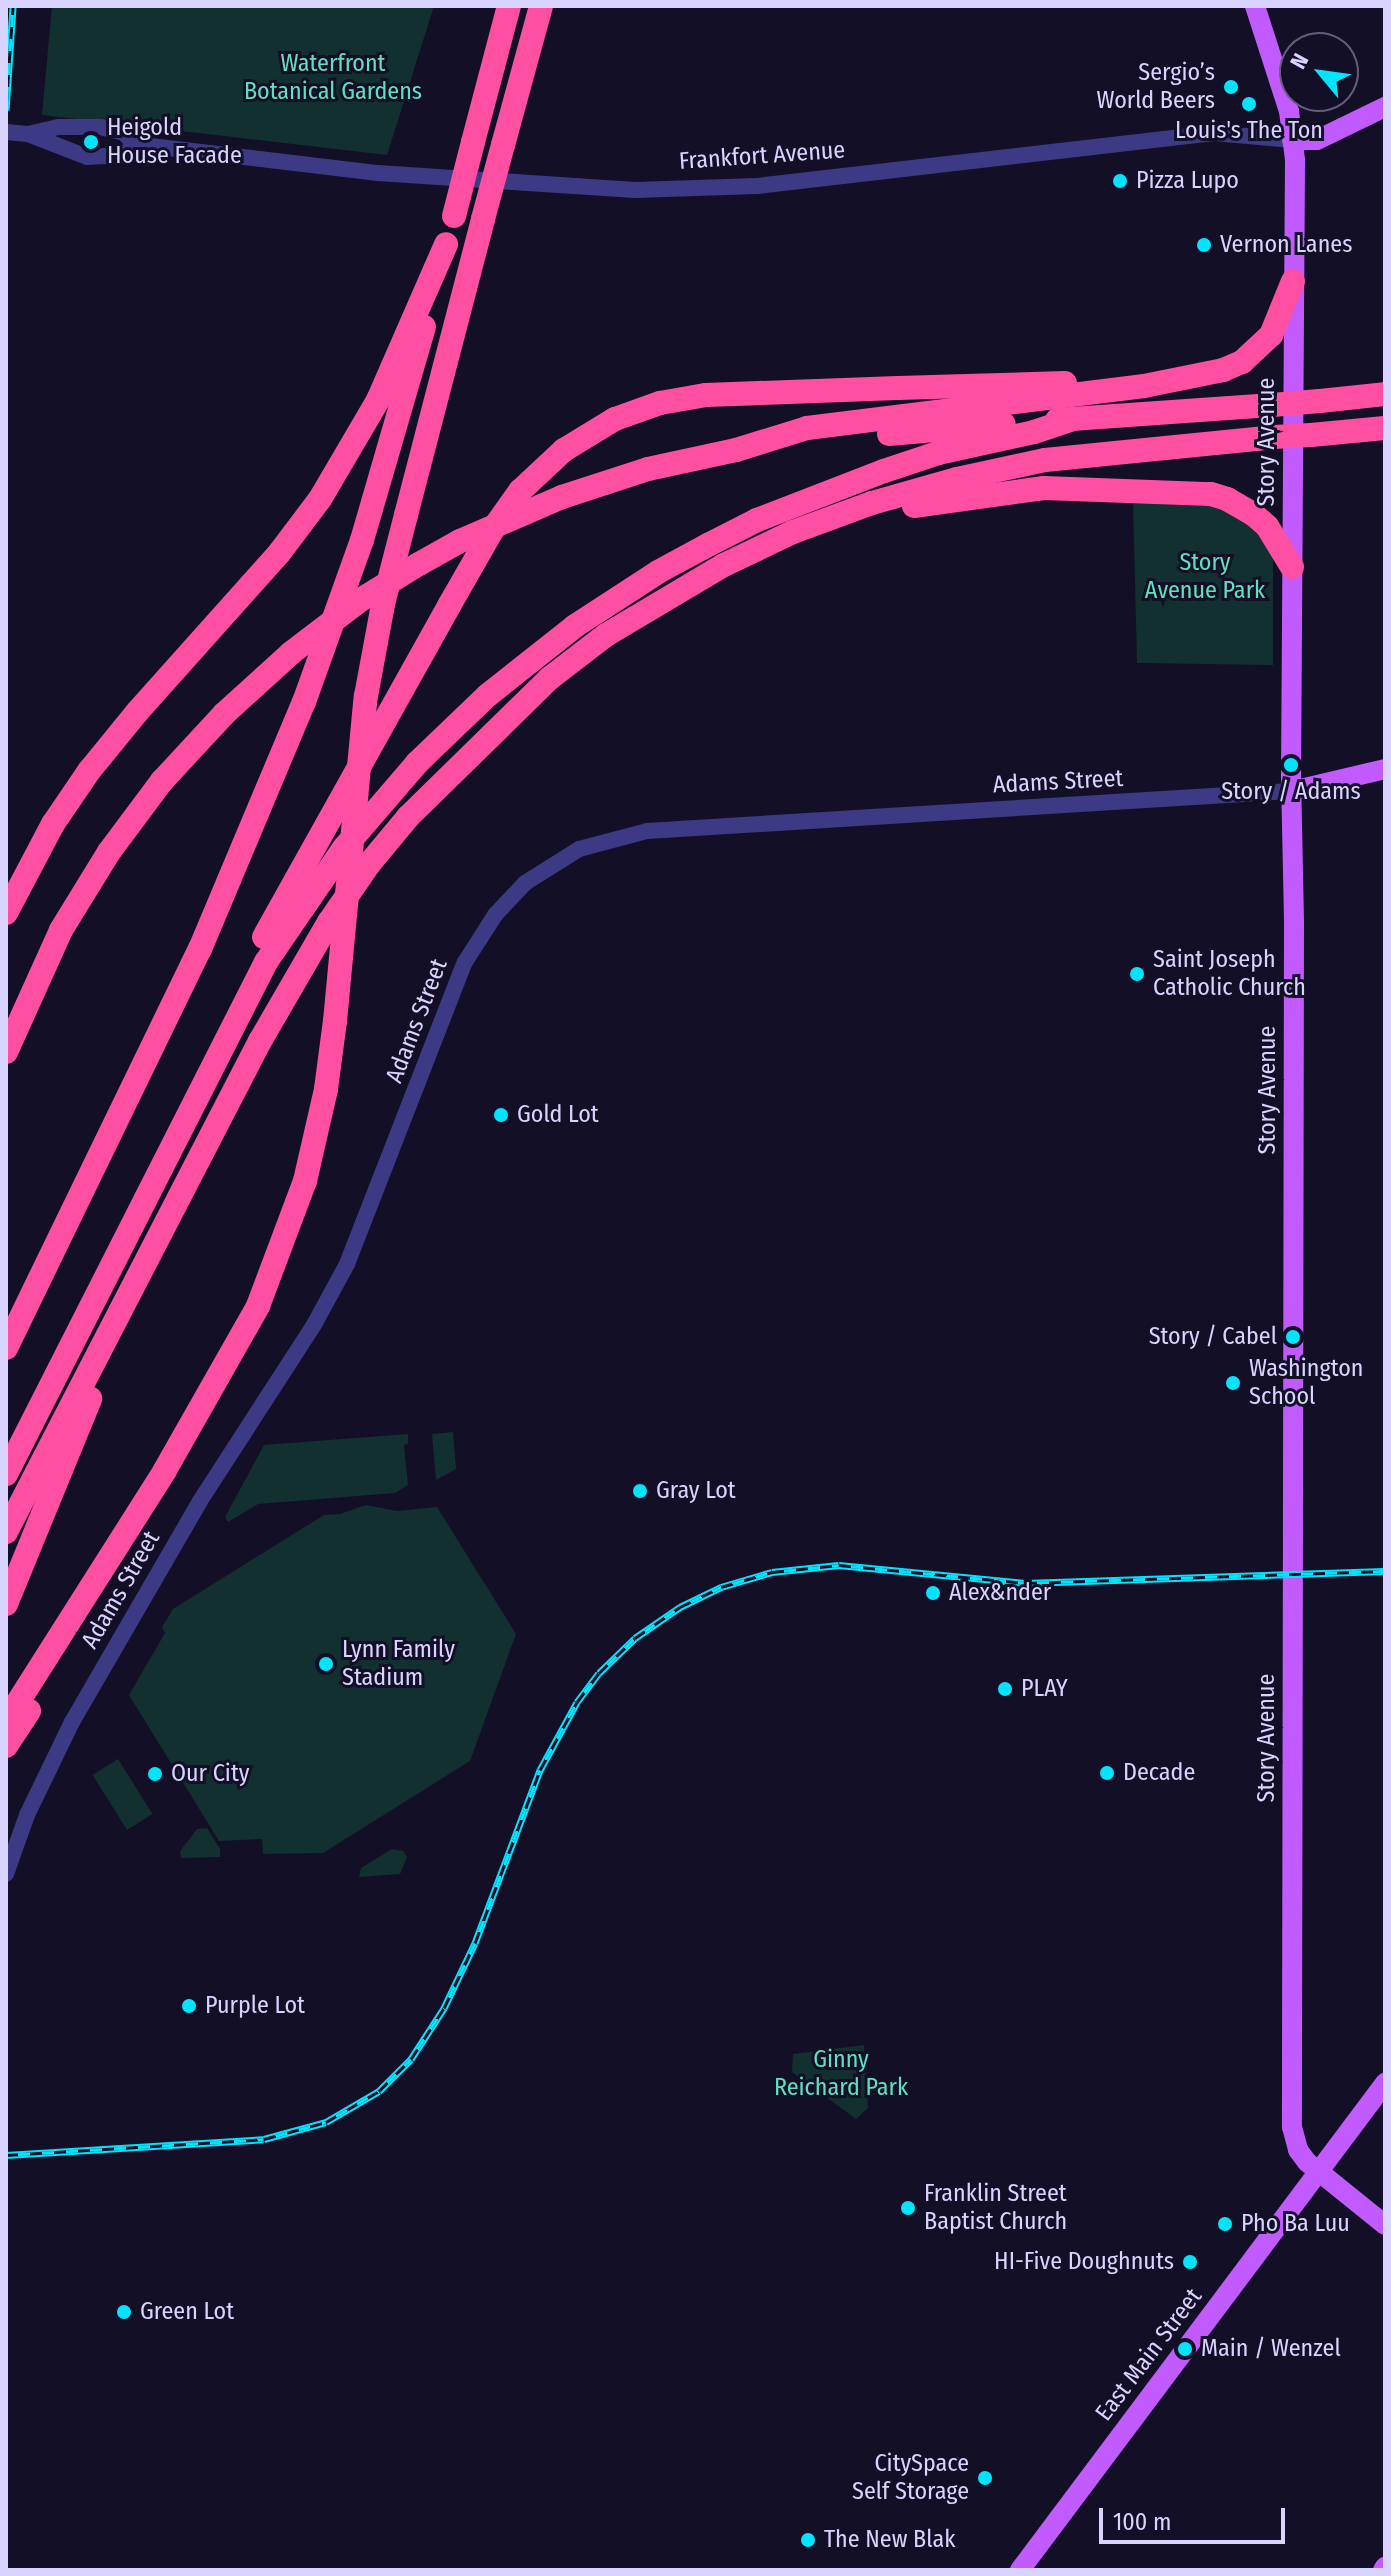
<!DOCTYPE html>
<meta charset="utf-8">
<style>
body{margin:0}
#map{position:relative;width:1391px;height:2576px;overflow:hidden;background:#130f26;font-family:"Fira Sans Condensed",sans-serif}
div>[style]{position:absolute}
.green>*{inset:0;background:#12302f;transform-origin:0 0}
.minor>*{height:16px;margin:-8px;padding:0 8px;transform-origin:8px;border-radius:8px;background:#3d3a85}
.major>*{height:20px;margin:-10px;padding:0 10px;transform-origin:10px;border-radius:10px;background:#c25bff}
.highway>*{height:24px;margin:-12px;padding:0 12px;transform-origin:12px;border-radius:12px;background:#ff4fa3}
.rail>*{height:7px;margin-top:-3.5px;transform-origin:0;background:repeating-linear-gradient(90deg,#130f26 0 12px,#00e5ff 0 24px);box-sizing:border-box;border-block:2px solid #00e5ff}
.highway-bridge>*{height:24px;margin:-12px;padding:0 12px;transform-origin:12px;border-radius:12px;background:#ff4fa3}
.dots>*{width:22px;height:22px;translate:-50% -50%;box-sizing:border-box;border:4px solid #130f26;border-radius:50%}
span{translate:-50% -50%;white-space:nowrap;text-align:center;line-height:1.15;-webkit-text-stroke:6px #130f26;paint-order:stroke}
.park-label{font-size:24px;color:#5fe0c0}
.poi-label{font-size:24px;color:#d9d4ff}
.right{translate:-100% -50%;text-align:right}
.left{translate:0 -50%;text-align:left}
.street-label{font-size:24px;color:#d9d4ff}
.frame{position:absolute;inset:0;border:8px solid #d9d4ff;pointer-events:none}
.north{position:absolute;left:1279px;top:32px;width:80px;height:80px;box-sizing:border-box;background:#130f26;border:2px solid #625e7d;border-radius:50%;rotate:299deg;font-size:22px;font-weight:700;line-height:32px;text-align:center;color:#d9d4ff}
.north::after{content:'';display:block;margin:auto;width:28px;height:36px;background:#00e5ff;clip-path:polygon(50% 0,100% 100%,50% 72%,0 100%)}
.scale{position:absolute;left:1099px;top:2508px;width:186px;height:36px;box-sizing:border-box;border:4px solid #d9d4ff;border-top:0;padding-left:10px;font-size:24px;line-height:28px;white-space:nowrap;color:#d9d4ff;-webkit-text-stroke:6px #130f26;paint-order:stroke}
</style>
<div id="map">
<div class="green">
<i style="clip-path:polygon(52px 6px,434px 6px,387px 155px,42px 115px)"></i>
<i style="clip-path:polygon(1133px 501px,1228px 506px,1261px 529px,1273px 558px,1273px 665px,1137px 663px)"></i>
<i style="clip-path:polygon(453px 1432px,456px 1469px,436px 1480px,432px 1434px)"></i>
<i style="clip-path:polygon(408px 1434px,408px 1444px,404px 1445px,408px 1485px,395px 1493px,258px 1504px,228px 1522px,225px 1517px,264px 1445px)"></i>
<i style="clip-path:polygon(366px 1505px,397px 1511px,437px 1507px,516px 1634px,470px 1761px,323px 1853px,263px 1854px,262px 1839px,219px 1841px,129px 1695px,165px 1633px,162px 1627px,173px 1609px,324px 1515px,340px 1514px)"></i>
<i style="left:118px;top:1759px;width:65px;height:30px;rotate:58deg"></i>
<i style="clip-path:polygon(207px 1828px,220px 1849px,220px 1857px,181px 1858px,180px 1851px,197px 1829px)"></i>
<i style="clip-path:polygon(392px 1849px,403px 1851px,407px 1857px,400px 1874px,359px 1877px,361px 1868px)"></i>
<i style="clip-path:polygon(864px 2045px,868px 2108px,856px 2119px,792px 2072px,793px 2054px)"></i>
</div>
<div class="minor">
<i style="left:6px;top:132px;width:22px;rotate:5deg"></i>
<i style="left:28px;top:134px;width:63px;rotate:21.3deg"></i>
<i style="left:87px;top:157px;width:37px;rotate:-3deg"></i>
<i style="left:124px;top:155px;width:15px;rotate:-48deg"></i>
<i style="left:28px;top:134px;width:32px;rotate:-13deg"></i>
<i style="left:59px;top:127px;width:41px"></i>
<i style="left:100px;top:127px;width:25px;rotate:14deg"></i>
<i style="left:124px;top:133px;width:15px;rotate:48deg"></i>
<i style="left:134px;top:144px;width:246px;rotate:6.8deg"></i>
<i style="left:378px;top:173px;width:258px;rotate:3.8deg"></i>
<i style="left:635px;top:190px;width:122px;rotate:-1.9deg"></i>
<i style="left:757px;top:186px;width:460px;rotate:-6.6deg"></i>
<i style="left:1214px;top:133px;width:78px;rotate:5.1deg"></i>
<i style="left:6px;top:1874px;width:63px;rotate:-70.4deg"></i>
<i style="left:27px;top:1815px;width:103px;rotate:-64.2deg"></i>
<i style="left:72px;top:1722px;width:255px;rotate:-59.9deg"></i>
<i style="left:200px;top:1501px;width:212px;rotate:-57.1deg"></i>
<i style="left:315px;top:1323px;width:67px;rotate:-61.5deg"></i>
<i style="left:347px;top:1264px;width:324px;rotate:-68.7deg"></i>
<i style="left:465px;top:962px;width:56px;rotate:-57.4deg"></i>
<i style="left:495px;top:915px;width:44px;rotate:-46.8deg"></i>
<i style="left:525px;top:883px;width:64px;rotate:-32.2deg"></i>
<i style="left:579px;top:849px;width:70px;rotate:-14.8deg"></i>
<i style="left:647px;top:831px;width:646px;rotate:-3.55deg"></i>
</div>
<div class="major">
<i style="left:1255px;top:6px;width:110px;rotate:72.1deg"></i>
<i style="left:1289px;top:111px;width:49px;rotate:83deg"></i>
<i style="left:1295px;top:160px;width:617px;rotate:90.37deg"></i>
<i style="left:1291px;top:777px;width:146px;rotate:88.8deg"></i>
<i style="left:1294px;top:923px;width:1204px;rotate:90.1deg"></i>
<i style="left:1292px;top:2127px;width:24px;rotate:75deg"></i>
<i style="left:1298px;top:2150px;width:15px;rotate:53deg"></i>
<i style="left:1307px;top:2162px;width:100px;rotate:38.9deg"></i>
<i style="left:1292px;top:140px;width:25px"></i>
<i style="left:1317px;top:140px;width:76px;rotate:-25.9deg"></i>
<i style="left:1292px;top:791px;width:96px;rotate:-13.3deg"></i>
<i style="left:1020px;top:2570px;width:609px;rotate:-53.15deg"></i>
<i style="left:1383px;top:2570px;width:4px;rotate:-56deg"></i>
</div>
<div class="highway">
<i style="left:473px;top:142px;width:141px;rotate:-75.2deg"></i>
<i style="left:503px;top:145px;width:144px;rotate:-74.7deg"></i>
<i style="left:898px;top:388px;width:167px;rotate:-1.7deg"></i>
<i style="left:1320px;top:401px;width:65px;rotate:-6.1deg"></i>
<i style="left:1057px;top:420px;width:216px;rotate:-4deg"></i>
<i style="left:889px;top:434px;width:115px;rotate:-5deg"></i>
<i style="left:1311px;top:435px;width:74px;rotate:-5.4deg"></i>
<i style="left:914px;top:506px;width:131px;rotate:-7.9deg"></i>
<i style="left:1044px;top:488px;width:167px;rotate:2.1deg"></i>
<i style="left:1211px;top:494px;width:17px;rotate:17deg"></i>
<i style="left:1227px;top:499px;width:30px;rotate:30deg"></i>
<i style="left:1253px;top:514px;width:18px;rotate:41deg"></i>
<i style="left:1267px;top:526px;width:48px;rotate:58.6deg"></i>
<i style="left:406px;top:515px;width:306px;rotate:-75.4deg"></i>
<i style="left:362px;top:540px;width:222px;rotate:-73.8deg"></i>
<i style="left:6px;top:913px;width:101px;rotate:-62.2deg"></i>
<i style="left:53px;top:824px;width:64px;rotate:-55.8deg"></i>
<i style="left:89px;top:771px;width:77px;rotate:-50.8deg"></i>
<i style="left:138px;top:711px;width:213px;rotate:-48.2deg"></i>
<i style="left:280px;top:552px;width:66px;rotate:-53deg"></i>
<i style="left:320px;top:499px;width:115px;rotate:-59.6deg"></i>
<i style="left:378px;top:400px;width:170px;rotate:-66.4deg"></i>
<i style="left:264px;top:937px;width:381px;rotate:-60.8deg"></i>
<i style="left:6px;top:1052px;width:134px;rotate:-65.7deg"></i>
<i style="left:61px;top:930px;width:92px;rotate:-58.4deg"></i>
<i style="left:109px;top:852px;width:89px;rotate:-53.3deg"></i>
<i style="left:162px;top:781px;width:91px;rotate:-47.2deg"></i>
<i style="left:224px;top:714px;width:91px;rotate:-42.3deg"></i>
<i style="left:291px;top:653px;width:89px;rotate:-37.3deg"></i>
<i style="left:362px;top:599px;width:67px;rotate:-31.6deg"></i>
<i style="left:419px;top:564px;width:47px;rotate:-29.3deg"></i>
<i style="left:460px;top:541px;width:111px;rotate:-23.3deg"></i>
<i style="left:562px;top:497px;width:90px;rotate:-18deg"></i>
<i style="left:648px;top:469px;width:90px;rotate:-12.2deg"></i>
<i style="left:736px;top:450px;width:74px;rotate:-17.2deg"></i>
<i style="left:807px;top:428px;width:340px;rotate:-7.1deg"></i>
<i style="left:1144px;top:386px;width:81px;rotate:-11.4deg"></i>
<i style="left:1223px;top:370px;width:21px;rotate:-23deg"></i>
<i style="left:1242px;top:362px;width:40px;rotate:-43deg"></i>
<i style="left:1271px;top:335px;width:58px;rotate:-67.8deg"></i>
<i style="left:6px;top:1348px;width:444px;rotate:-64.1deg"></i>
<i style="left:200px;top:949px;width:268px;rotate:-67.2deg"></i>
<i style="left:6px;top:1474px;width:574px;rotate:-63.08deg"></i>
<i style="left:266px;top:962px;width:138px;rotate:-55.6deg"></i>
<i style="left:344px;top:848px;width:112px;rotate:-49.3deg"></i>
<i style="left:417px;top:763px;width:98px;rotate:-43.8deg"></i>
<i style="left:488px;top:695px;width:111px;rotate:-38.4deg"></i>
<i style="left:575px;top:626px;width:99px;rotate:-33deg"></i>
<i style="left:658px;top:572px;width:57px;rotate:-28.4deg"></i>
<i style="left:708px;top:545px;width:55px;rotate:-27deg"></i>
<i style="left:757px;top:520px;width:136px;rotate:-21.1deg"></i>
<i style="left:884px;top:471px;width:57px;rotate:-18.4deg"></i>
<i style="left:938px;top:453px;width:98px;rotate:-12.3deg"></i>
<i style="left:1034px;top:432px;width:41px;rotate:-18.4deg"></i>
<i style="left:6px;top:1532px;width:553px;rotate:-62.65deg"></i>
<i style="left:260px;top:1041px;width:138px;rotate:-59.9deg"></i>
<i style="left:329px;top:922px;width:70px;rotate:-55.4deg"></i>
<i style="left:369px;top:864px;width:61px;rotate:-50.3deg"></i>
<i style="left:408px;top:817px;width:199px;rotate:-44.4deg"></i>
<i style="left:550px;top:678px;width:71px;rotate:-37.5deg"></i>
<i style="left:606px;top:635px;width:137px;rotate:-30.7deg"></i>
<i style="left:724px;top:565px;width:76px;rotate:-25.6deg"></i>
<i style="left:793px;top:532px;width:84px;rotate:-20.2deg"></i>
<i style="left:872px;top:503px;width:88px;rotate:-15.8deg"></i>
<i style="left:957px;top:479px;width:90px;rotate:-12.2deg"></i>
<i style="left:1045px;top:460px;width:230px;rotate:-5.7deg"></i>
<i style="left:6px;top:1604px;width:222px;rotate:-67.7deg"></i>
<i style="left:6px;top:1721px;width:297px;rotate:-57.6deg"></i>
<i style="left:165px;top:1470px;width:189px;rotate:-60.4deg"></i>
<i style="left:258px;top:1306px;width:134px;rotate:-69.4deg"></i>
<i style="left:305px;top:1181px;width:94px;rotate:-77.1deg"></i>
<i style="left:326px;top:1089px;width:69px;rotate:-82.5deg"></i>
<i style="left:6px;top:1746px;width:42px;rotate:-56.7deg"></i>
</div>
<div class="rail">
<i style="left:6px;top:110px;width:104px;rotate:-86.1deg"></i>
<i style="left:6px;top:2155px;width:258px;rotate:-3.5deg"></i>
<i style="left:264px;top:2139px;width:64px;rotate:-15.3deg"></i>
<i style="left:326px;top:2122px;width:61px;rotate:-30.3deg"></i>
<i style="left:379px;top:2091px;width:45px;rotate:-45deg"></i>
<i style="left:411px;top:2059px;width:61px;rotate:-57.1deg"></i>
<i style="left:444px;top:2008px;width:72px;rotate:-64.5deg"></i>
<i style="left:475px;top:1943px;width:185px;rotate:-69.4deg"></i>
<i style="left:540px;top:1770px;width:77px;rotate:-61.4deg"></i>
<i style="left:577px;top:1702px;width:36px;rotate:-53deg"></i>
<i style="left:599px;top:1673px;width:50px;rotate:-44.2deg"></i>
<i style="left:635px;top:1638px;width:55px;rotate:-34.6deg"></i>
<i style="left:680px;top:1607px;width:46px;rotate:-26deg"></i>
<i style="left:721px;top:1587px;width:53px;rotate:-16.4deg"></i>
<i style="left:772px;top:1572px;width:67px;rotate:-6deg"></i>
<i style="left:839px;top:1565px;width:187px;rotate:5.5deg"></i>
<i style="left:1025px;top:1583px;width:360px;rotate:-1.9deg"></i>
</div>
<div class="highway-bridge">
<i style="left:454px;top:216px;width:76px;rotate:-75.6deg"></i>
<i style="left:483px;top:219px;width:77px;rotate:-74.9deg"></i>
<i style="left:1272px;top:405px;width:48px;rotate:-4.8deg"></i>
<i style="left:1274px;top:437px;width:37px;rotate:-3deg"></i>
<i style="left:450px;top:604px;width:86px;rotate:-60.2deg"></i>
<i style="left:493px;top:529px;width:47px;rotate:-54.6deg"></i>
<i style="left:520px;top:491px;width:60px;rotate:-43deg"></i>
<i style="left:564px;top:450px;width:60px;rotate:-31.3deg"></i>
<i style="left:615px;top:419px;width:48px;rotate:-19.6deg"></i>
<i style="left:660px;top:403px;width:47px;rotate:-9.9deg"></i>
<i style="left:706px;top:395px;width:192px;rotate:-2.1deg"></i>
<i style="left:304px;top:702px;width:172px;rotate:-70.3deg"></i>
<i style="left:335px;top:1021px;width:326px;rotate:-84.6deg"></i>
<i style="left:366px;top:696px;width:94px;rotate:-79.5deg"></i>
<i style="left:383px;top:604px;width:92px;rotate:-75.5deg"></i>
</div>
<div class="dots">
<i style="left:1231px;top:87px;background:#00e5ff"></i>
<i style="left:1249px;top:104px;background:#00e5ff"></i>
<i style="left:91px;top:142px;background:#00e5ff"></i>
<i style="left:1120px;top:181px;background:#00e5ff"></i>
<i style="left:1204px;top:245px;background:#00e5ff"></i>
<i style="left:1291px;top:765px;background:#00e5ff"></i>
<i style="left:1137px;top:974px;background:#00e5ff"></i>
<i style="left:501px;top:1115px;background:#00e5ff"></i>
<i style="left:1293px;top:1337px;background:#00e5ff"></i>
<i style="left:1233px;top:1383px;background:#00e5ff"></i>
<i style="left:640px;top:1491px;background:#00e5ff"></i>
<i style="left:933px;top:1593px;background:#00e5ff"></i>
<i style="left:326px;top:1664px;background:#00e5ff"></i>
<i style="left:1005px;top:1689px;background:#00e5ff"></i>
<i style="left:1107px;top:1773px;background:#00e5ff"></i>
<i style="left:155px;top:1774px;background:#00e5ff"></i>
<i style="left:189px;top:2006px;background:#00e5ff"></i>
<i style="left:908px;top:2208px;background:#00e5ff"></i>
<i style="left:1225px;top:2224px;background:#00e5ff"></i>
<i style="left:1190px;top:2262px;background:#00e5ff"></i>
<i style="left:124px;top:2312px;background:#00e5ff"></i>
<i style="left:1185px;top:2349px;background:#00e5ff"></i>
<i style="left:985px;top:2478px;background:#00e5ff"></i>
<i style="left:808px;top:2540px;background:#00e5ff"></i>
</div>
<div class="park-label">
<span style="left:333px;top:78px">Waterfront<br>Botanical Gardens</span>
<span style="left:1205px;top:577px">Story<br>Avenue Park</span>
<span style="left:841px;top:2074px">Ginny<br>Reichard Park</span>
</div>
<div class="poi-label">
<span class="right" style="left:1215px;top:87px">Sergio’s<br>World Beers</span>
<span class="left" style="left:107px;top:142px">Heigold<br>House Facade</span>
<span style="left:1249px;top:131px">Louis's The Ton</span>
<span class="left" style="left:1136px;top:181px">Pizza Lupo</span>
<span class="left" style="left:1220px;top:245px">Vernon Lanes</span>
<span style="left:1291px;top:792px">Story / Adams</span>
<span class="left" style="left:1153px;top:974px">Saint Joseph<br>Catholic Church</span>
<span class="left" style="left:517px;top:1115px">Gold Lot</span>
<span class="right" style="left:1277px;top:1337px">Story / Cabel</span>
<span class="left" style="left:1249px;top:1383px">Washington<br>School</span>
<span class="left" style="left:656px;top:1491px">Gray Lot</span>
<span class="left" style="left:949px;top:1593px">Alex&amp;nder</span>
<span class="left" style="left:342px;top:1664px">Lynn Family<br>Stadium</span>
<span class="left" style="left:1021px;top:1689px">PLAY</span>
<span class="left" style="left:1123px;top:1773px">Decade</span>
<span class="left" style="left:171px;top:1774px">Our City</span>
<span class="left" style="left:205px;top:2006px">Purple Lot</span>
<span class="left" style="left:924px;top:2208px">Franklin Street<br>Baptist Church</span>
<span class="left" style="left:1241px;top:2224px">Pho Ba Luu</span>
<span class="right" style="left:1174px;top:2262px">HI-Five Doughnuts</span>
<span class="left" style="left:140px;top:2312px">Green Lot</span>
<span class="left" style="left:1201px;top:2349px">Main / Wenzel</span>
<span class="right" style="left:969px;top:2478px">CitySpace<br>Self Storage</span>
<span class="left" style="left:824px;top:2540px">The New Blak</span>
</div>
<div class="street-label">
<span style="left:762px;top:156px;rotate:-4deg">Frankfort Avenue</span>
<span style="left:1267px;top:442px;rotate:-90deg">Story Avenue</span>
<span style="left:1058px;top:782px;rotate:-3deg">Adams Street</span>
<span style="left:417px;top:1021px;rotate:-69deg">Adams Street</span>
<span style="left:1268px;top:1090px;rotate:-90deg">Story Avenue</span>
<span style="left:121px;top:1590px;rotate:-60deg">Adams Street</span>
<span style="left:1267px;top:1738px;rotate:-90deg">Story Avenue</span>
<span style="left:1149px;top:2355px;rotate:-53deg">East Main Street</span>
</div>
<div class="frame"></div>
<div class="north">N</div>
<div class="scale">100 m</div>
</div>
